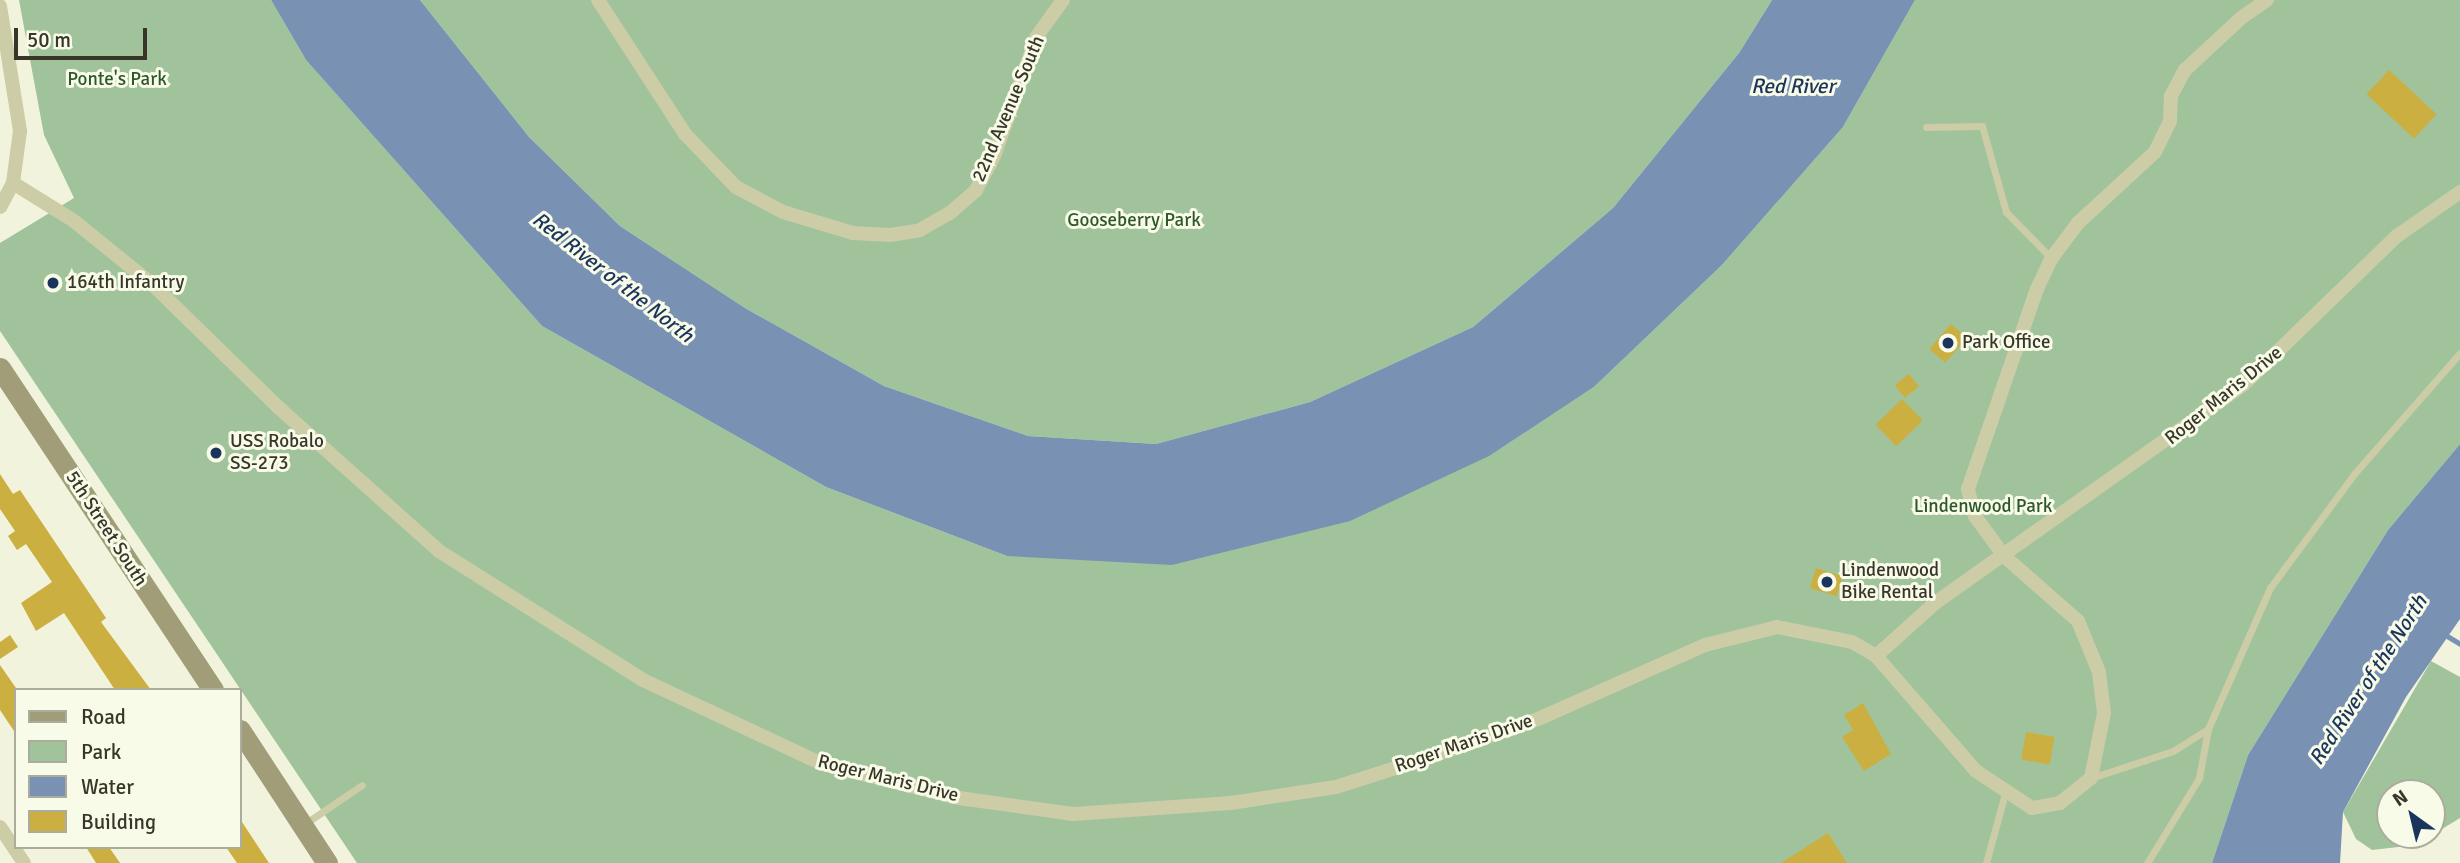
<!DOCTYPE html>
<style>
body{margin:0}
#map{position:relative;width:2460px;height:863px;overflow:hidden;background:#f2f3dc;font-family:Signika,sans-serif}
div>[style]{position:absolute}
.green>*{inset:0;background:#a0c39b}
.water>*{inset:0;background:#7991b2}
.stream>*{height:5px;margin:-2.5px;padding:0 2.5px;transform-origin:2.5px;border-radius:2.5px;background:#7991b2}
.building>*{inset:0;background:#ccaf41;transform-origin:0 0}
.lane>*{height:7px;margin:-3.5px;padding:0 3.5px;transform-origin:3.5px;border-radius:3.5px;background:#cccca7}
.street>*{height:14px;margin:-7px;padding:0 7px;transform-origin:7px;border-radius:7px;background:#cccca7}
.secondary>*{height:21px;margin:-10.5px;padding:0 10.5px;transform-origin:10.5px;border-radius:10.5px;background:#a09d78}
.dots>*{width:19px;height:19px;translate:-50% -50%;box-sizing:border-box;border:4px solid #f9fbe9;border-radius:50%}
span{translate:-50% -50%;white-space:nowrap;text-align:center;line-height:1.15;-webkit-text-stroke:6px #f9fbe9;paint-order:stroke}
.park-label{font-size:19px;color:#2e582a}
.street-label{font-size:19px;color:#383628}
.poi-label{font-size:19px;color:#383628}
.left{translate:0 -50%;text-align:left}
.water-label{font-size:21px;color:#1b345c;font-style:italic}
.legend{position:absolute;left:14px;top:688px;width:228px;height:161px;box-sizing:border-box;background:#f9fbe9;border:2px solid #acac9c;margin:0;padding:9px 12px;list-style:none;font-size:21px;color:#383628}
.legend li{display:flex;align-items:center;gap:14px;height:35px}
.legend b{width:35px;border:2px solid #acac9c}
.north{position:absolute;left:2376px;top:779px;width:70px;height:70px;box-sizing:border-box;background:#f9fbe9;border:2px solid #acac9c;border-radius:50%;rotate:326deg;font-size:19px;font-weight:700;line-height:28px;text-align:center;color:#383628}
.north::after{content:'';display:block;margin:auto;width:24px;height:32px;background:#1b345c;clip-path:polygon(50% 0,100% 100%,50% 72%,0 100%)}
.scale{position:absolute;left:14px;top:28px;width:133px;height:32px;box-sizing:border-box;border:4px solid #383628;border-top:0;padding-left:9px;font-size:21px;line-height:24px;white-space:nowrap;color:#383628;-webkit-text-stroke:5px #f9fbe9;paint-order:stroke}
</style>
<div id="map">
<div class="green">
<i style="clip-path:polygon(19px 0,271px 0,306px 60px,542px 326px,826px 487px,1007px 556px,1595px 386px,1722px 265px,1843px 127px,1915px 0,2460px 0,2460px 444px,2388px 530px,2248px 755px,2212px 863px,357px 863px,0 331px,0 243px,74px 198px,44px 135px)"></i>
<i style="clip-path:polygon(420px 0,1772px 0,1739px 53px,1613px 208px,1473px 327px,1310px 402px,1156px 444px,1028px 436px,884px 386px,745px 308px,620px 226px,529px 137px)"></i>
<i style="clip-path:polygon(evenodd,2431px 661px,2460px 677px,2460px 818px,2416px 845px,2372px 850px,2356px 839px,2343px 812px,2431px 661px,2390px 793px,2432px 793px,2432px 835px,2390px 835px,2390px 793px)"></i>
</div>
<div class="water">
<i style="clip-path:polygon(271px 0,420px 0,529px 137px,620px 226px,745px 308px,884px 386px,1028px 436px,1156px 444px,1310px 402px,1473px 327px,1613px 208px,1739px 53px,1772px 0,1915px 0,1843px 127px,1722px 265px,1595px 386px,1489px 456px,1350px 521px,1172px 565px,1007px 556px,826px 487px,542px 326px,306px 60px)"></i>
<i style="clip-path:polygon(2460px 444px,2460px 619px,2406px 697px,2343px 812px,2340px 863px,2212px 863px,2248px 755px,2388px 530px)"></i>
</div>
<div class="stream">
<i style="left:2442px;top:633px;width:21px;rotate:31deg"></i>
</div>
<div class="building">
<i style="left:2389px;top:70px;width:65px;height:33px;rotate:43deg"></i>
<i style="left:1951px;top:324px;width:21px;height:33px;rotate:41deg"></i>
<i style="left:1909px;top:374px;width:16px;height:18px;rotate:52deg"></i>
<i style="left:1902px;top:399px;width:30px;height:37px;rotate:46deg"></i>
<i style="clip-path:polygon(0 474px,13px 494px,20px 490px,106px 618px,101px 622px,151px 690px,115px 690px,64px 613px,36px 631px,21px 603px,52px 582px,26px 544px,17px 550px,8px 536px,15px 531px,0 509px)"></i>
<i style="left:1816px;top:568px;width:28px;height:21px;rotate:17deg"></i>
<i style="clip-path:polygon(10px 635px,18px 647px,0 659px,0 642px)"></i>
<i style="clip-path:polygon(0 665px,16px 688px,16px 734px,0 710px)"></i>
<i style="clip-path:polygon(1863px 703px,1891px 754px,1864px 771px,1842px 737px,1853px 730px,1844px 715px)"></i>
<i style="left:2026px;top:732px;width:29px;height:28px;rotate:10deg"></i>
<i style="clip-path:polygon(240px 819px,269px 863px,237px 863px,226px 847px,240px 847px)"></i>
<i style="clip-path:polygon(1828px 833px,1847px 863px,1781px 863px)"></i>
<i style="clip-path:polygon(86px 847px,109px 847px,120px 863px,96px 863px)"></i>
</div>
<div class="lane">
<i style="left:1926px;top:127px;width:56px;rotate:-1deg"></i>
<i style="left:1982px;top:126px;width:89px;rotate:74.4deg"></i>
<i style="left:2006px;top:212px;width:64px;rotate:45.6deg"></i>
<i style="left:2091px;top:778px;width:86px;rotate:-18.2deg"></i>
<i style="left:2173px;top:751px;width:41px;rotate:-32.2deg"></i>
<i style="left:303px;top:825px;width:71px;rotate:-34.1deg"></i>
<i style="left:1986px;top:863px;width:73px;rotate:-74.8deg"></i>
<i style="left:2147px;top:863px;width:100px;rotate:-58.5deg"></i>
<i style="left:2199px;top:778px;width:50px;rotate:-79.6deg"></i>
<i style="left:2208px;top:729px;width:154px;rotate:-66.3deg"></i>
<i style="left:2270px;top:588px;width:142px;rotate:-53.6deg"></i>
<i style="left:2354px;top:474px;width:161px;rotate:-48.8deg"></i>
</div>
<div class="street">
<i style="left:598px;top:0;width:160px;rotate:57deg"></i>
<i style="left:685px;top:134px;width:74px;rotate:46.1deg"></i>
<i style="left:736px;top:187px;width:53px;rotate:28deg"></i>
<i style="left:783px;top:212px;width:73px;rotate:16.7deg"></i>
<i style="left:853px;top:233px;width:37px;rotate:3deg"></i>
<i style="left:890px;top:235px;width:30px;rotate:-9deg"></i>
<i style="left:920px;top:230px;width:34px;rotate:-30deg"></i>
<i style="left:950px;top:213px;width:35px;rotate:-41deg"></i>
<i style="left:976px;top:190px;width:38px;rotate:-62deg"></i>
<i style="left:994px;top:156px;width:127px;rotate:-70.3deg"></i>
<i style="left:1037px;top:36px;width:44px;rotate:-54.2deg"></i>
<i style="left:0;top:6px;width:127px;rotate:80.9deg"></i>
<i style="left:20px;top:131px;width:52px;rotate:97.7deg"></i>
<i style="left:13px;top:183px;width:27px;rotate:118deg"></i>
<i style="left:13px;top:183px;width:72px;rotate:31.9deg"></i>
<i style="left:74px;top:221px;width:102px;rotate:39deg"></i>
<i style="left:153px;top:285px;width:175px;rotate:44.3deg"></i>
<i style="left:278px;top:407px;width:216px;rotate:41.8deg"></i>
<i style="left:439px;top:551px;width:241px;rotate:32.3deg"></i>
<i style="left:643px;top:680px;width:198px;rotate:25.1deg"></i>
<i style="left:822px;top:764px;width:141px;rotate:13.9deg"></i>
<i style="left:959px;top:798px;width:115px;rotate:8deg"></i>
<i style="left:1073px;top:814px;width:158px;rotate:-4deg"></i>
<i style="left:1231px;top:803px;width:106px;rotate:-8.7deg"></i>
<i style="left:1336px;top:787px;width:92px;rotate:-17.7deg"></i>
<i style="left:1424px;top:759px;width:121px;rotate:-19.3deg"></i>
<i style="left:1538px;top:719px;width:183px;rotate:-23.9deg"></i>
<i style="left:1705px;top:645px;width:74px;rotate:-14deg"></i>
<i style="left:1777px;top:627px;width:76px;rotate:11.3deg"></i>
<i style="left:1852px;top:642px;width:28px;rotate:30deg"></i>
<i style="left:1876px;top:656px;width:152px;rotate:49deg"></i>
<i style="left:1976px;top:771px;width:67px;rotate:33.5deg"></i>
<i style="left:2032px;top:808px;width:28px;rotate:-10deg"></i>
<i style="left:2060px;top:803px;width:40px;rotate:-39deg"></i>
<i style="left:2091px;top:778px;width:66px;rotate:-78.7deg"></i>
<i style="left:2104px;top:713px;width:41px;rotate:-97deg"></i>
<i style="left:2099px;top:672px;width:55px;rotate:-112.4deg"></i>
<i style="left:2078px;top:621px;width:98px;rotate:-138.7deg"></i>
<i style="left:2004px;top:556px;width:49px;rotate:-125.9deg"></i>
<i style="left:1975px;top:516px;width:28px;rotate:-105deg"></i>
<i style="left:1968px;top:489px;width:212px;rotate:-71deg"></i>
<i style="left:2037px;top:289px;width:33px;rotate:-65deg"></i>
<i style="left:2051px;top:259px;width:45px;rotate:-53.1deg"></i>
<i style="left:2078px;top:223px;width:105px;rotate:-42.7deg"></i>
<i style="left:2155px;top:152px;width:34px;rotate:-64deg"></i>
<i style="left:2170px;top:121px;width:25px;rotate:-88deg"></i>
<i style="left:2171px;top:96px;width:30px;rotate:-62deg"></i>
<i style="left:2185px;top:70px;width:76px;rotate:-42.9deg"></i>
<i style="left:2241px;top:18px;width:32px;rotate:-35deg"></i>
<i style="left:1876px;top:656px;width:79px;rotate:-41.9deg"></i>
<i style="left:1935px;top:603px;width:377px;rotate:-35.3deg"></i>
<i style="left:2243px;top:385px;width:214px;rotate:-44.1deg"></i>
<i style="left:2397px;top:236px;width:77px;rotate:-34.9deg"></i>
<i style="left:0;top:827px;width:43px;rotate:56.3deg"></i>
</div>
<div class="secondary">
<i style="left:0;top:368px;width:386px;rotate:56.5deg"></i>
<i style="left:240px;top:730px;width:159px;rotate:56.8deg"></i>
</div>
<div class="dots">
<i style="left:53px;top:283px;background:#1b345c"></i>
<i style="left:1948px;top:343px;background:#1b345c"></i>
<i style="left:216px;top:453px;background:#1b345c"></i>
<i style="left:1827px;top:582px;background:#1b345c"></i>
</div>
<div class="park-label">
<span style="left:117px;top:80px">Ponte's Park</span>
<span style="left:1134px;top:221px">Gooseberry Park</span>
<span style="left:1983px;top:507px">Lindenwood Park</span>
</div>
<div class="street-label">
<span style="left:1009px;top:109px;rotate:-67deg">22nd Avenue South</span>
<span style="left:2224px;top:396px;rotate:-39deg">Roger Maris Drive</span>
<span style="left:106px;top:529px;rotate:57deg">5th Street South</span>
<span style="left:1464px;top:744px;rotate:-19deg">Roger Maris Drive</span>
<span style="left:888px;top:779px;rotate:14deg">Roger Maris Drive</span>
</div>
<div class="poi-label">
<span class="left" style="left:67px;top:283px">164th Infantry</span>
<span class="left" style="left:1962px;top:343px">Park Office</span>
<span class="left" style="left:230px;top:453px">USS Robalo<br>SS-273</span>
<span class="left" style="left:1841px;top:582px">Lindenwood<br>Bike Rental</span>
</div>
<div class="water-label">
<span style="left:1793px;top:86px">Red River</span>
<span style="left:613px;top:277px;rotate:38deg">Red River of the North</span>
<span style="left:2368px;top:680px;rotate:-57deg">Red River of the North</span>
</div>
<ul class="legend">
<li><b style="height:9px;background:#a09d78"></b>Road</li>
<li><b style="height:19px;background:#a0c39b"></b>Park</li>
<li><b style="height:19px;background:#7991b2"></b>Water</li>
<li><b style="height:19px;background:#ccaf41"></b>Building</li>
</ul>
<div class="north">N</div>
<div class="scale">50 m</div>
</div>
